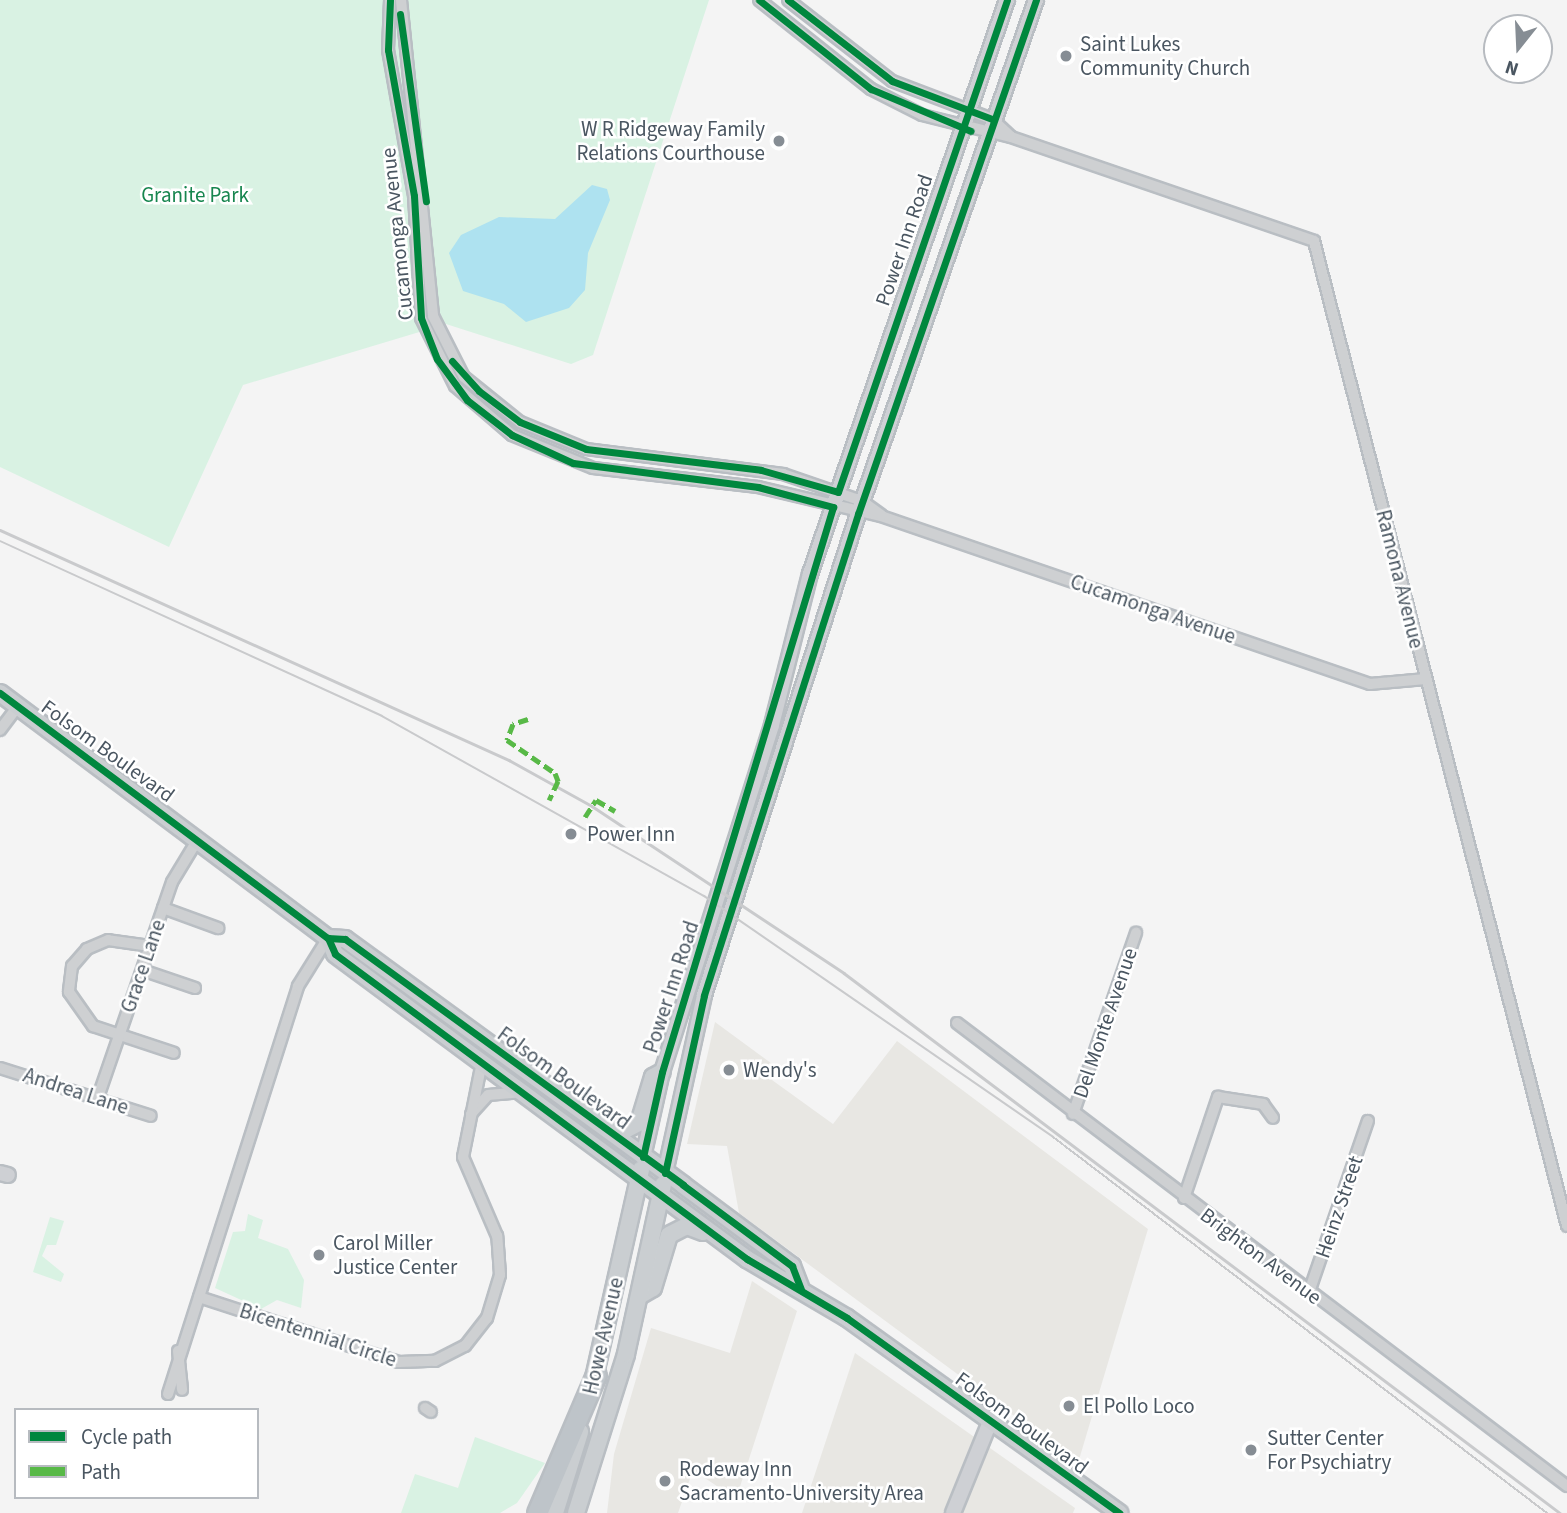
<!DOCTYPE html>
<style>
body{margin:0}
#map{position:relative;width:1567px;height:1513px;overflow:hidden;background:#f4f4f4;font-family:"Source Sans 3",sans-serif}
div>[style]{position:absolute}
.commercial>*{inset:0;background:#e8e7e3}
.green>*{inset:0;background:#d9f2e3}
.water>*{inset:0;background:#aee2f0}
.roads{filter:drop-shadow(2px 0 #b9bec3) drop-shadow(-2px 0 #b9bec3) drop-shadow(0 2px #b9bec3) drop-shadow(0 -2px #b9bec3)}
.street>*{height:10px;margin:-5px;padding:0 5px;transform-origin:5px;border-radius:5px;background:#ced0d2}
.secondary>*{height:14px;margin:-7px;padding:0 7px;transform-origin:7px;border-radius:7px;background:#ced0d4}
.primary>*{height:16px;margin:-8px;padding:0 8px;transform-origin:8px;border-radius:8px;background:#caced1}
.highway>*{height:19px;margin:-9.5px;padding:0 9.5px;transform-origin:9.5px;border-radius:9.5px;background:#bec4c9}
.tram>*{height:2px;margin:-1px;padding:0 1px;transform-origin:1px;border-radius:1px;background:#c9cacc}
.rail>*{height:2.5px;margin:-1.25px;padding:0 1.25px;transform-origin:1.25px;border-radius:1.25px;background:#c9cacc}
.quiet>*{height:5px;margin-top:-2.5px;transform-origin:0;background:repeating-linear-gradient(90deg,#58b947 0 10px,transparent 0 15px)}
.cycleway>*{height:7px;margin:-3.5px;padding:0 3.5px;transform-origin:3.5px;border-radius:3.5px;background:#00873e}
.dots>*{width:19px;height:19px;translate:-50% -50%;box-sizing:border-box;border:4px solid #fff;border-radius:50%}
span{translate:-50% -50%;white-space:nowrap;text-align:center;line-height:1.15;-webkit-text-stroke:5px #fff;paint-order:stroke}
.poi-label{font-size:21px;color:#4a5661}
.left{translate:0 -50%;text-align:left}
.right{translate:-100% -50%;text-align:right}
.park-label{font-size:21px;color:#17864f}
.street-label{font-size:21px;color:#4a5661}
.legend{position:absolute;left:14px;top:1408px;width:245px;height:91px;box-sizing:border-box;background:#fff;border:2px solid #b7bbc0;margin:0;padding:9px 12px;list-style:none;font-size:21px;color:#4a5661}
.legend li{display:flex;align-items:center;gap:14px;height:35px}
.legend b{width:35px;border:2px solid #b7bbc0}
.north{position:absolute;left:1483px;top:14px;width:70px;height:70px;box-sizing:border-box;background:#fff;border:2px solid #b7bbc0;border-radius:50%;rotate:198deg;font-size:19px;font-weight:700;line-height:28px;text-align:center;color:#4a5661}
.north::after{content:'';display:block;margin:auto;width:24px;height:32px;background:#868d94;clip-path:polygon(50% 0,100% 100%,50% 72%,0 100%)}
</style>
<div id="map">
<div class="commercial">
<i style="clip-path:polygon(715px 1022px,779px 1069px,772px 1080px,833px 1124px,897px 1041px,1148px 1229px,1078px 1463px,739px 1213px,727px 1146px,687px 1144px)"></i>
<i style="clip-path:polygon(752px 1281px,797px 1311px,736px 1499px,693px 1470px,678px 1513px,607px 1513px,614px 1454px,651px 1328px,730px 1353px)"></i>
<i style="clip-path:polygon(855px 1353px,1075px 1508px,1073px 1513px,802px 1513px)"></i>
</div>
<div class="green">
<i style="clip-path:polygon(0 0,709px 0,593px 355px,571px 364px,446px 324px,243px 385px,169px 547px,0 467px)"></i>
<i style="clip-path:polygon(248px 1214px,263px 1220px,258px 1238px,288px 1249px,304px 1280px,301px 1308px,277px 1300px,261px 1309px,215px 1288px,233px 1232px,245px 1231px)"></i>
<i style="clip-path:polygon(50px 1217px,64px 1221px,56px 1245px,47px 1245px,42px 1256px,64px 1274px,61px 1282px,33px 1272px)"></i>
<i style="clip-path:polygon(475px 1437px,545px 1463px,517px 1503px,500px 1513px,401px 1513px,415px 1474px,458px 1488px)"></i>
</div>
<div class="water">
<i style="clip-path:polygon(592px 185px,607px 189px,610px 200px,588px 253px,585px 290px,569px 308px,526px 322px,504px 304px,463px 291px,449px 253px,461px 235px,499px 217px,555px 219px)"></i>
</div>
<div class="roads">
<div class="street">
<i style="left:390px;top:0;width:50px;rotate:92.3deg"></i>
<i style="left:388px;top:50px;width:148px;rotate:79.9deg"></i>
<i style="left:414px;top:196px;width:122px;rotate:86.7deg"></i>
<i style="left:421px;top:318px;width:76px;rotate:63.4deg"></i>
<i style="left:455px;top:386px;width:75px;rotate:40.7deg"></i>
<i style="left:512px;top:435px;width:87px;rotate:22.2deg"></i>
<i style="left:593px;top:468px;width:166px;rotate:6.6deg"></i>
<i style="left:758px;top:487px;width:126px;rotate:13.3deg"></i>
<i style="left:881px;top:516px;width:517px;rotate:18.96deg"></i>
<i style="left:1370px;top:684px;width:56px;rotate:-5.1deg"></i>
<i style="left:401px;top:0;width:318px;rotate:84.2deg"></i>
<i style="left:433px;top:316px;width:68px;rotate:63.1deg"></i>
<i style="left:464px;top:377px;width:72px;rotate:38.8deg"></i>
<i style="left:520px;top:422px;width:71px;rotate:22.2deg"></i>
<i style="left:586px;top:449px;width:199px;rotate:7.2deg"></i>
<i style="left:783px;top:474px;width:83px;rotate:18.9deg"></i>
<i style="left:862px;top:501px;width:24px;rotate:36deg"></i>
<i style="left:759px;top:0;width:143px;rotate:38.5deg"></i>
<i style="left:871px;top:89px;width:57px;rotate:27deg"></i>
<i style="left:922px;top:115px;width:92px;rotate:13.9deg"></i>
<i style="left:1011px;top:137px;width:320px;rotate:18.9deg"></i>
<i style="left:1314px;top:241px;width:1017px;rotate:75.59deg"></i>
<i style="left:788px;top:0;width:132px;rotate:37.9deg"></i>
<i style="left:892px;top:81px;width:107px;rotate:20.8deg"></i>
<i style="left:992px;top:119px;width:26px;rotate:43deg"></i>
<i style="left:0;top:730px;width:30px;rotate:-53deg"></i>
<i style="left:163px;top:908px;width:59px;rotate:20deg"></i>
<i style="left:150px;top:946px;width:42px;rotate:-171.9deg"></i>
<i style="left:108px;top:940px;width:23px;rotate:157deg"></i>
<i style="left:87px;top:949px;width:23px;rotate:131deg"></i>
<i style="left:72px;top:966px;width:26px;rotate:97deg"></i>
<i style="left:69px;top:992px;width:42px;rotate:54.8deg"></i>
<i style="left:93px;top:1026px;width:85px;rotate:18.4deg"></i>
<i style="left:142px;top:970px;width:56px;rotate:18.8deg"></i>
<i style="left:957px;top:1023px;width:766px;rotate:37.2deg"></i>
<i style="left:0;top:1068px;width:158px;rotate:17.6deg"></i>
<i style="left:98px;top:1097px;width:227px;rotate:-71deg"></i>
<i style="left:172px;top:882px;width:50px;rotate:-58.8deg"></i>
<i style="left:471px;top:1114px;width:25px;rotate:-48deg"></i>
<i style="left:488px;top:1095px;width:32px;rotate:-5deg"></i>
<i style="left:1073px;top:1114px;width:192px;rotate:-70.8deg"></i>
<i style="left:1184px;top:1198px;width:107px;rotate:-71.4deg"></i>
<i style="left:1218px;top:1097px;width:46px;rotate:8.8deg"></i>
<i style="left:1263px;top:1104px;width:17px;rotate:54deg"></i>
<i style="left:1309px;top:1292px;width:181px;rotate:-71deg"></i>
<i style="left:199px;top:1297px;width:210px;rotate:18deg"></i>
<i style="left:399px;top:1362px;width:36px;rotate:-2deg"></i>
<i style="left:435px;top:1361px;width:34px;rotate:-27deg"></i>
<i style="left:465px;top:1346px;width:36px;rotate:-52deg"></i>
<i style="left:487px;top:1318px;width:45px;rotate:-73.2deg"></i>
<i style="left:500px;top:1275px;width:39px;rotate:-94deg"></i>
<i style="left:497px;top:1236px;width:86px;rotate:-113.3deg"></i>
<i style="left:463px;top:1157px;width:97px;rotate:-78.7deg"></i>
<i style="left:178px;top:1351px;width:39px;rotate:84deg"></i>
<i style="left:168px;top:1394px;width:428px;rotate:-72.3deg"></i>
<i style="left:298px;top:986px;width:57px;rotate:-58deg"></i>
<i style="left:425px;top:1408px;width:7px;rotate:34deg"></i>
</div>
<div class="secondary">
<i style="left:643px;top:1157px;width:87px;rotate:-77.4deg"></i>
<i style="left:662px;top:1072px;width:364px;rotate:-72.4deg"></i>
<i style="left:772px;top:725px;width:156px;rotate:-75.9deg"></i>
<i style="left:810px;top:574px;width:607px;rotate:-71.06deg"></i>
<i style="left:0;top:1173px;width:8px;rotate:14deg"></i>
<i style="left:665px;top:1173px;width:182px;rotate:-77.6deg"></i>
<i style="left:704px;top:995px;width:505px;rotate:-72.25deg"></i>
<i style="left:858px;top:514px;width:544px;rotate:-70.9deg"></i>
<i style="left:953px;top:1513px;width:98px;rotate:-67.9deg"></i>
</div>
<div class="primary">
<i style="left:0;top:693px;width:409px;rotate:36.8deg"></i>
<i style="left:328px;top:938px;width:17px;rotate:66deg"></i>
<i style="left:335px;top:954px;width:513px;rotate:36.51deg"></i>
<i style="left:747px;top:1259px;width:116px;rotate:30.5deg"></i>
<i style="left:847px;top:1318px;width:335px;rotate:35.6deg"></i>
<i style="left:328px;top:938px;width:17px;rotate:3deg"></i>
<i style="left:345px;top:939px;width:418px;rotate:36deg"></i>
<i style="left:683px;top:1185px;width:136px;rotate:36.6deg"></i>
<i style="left:792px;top:1266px;width:25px;rotate:69deg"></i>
<i style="left:605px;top:1124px;width:21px;rotate:17deg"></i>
<i style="left:625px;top:1130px;width:16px;rotate:-27deg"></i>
<i style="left:639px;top:1123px;width:48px;rotate:-73.1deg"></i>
<i style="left:653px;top:1077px;width:10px;rotate:-29deg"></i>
<i style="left:639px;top:1296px;width:16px;rotate:-30deg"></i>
<i style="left:653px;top:1288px;width:55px;rotate:-73.2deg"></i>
<i style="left:669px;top:1235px;width:20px;rotate:-27deg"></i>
<i style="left:687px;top:1226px;width:17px;rotate:21deg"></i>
<i style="left:592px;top:1387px;width:223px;rotate:-77.3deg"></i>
<i style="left:555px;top:1513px;width:85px;rotate:-72.8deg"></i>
<i style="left:576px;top:1513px;width:167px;rotate:-72.5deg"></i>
<i style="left:626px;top:1354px;width:173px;rotate:-77.7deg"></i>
</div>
<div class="highway">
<i style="left:537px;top:1513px;width:150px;rotate:-66.9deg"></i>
</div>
</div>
<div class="tram">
<i style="left:0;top:541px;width:420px;rotate:24.6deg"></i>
<i style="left:382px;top:716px;width:369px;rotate:29.2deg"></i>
<i style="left:704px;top:896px;width:424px;rotate:34.6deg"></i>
<i style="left:1053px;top:1137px;width:621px;rotate:37.28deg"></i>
</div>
<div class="rail">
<i style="left:0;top:530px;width:559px;rotate:24.32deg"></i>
<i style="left:509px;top:760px;width:95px;rotate:29deg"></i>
<i style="left:592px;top:806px;width:302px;rotate:33.5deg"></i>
<i style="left:844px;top:973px;width:897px;rotate:37.02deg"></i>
</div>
<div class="quiet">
<i style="left:528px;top:719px;width:16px;rotate:162deg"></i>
<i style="left:513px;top:724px;width:17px;rotate:111deg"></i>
<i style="left:507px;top:740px;width:58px;rotate:34.5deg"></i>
<i style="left:555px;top:773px;width:9px;rotate:69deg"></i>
<i style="left:558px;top:781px;width:21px;rotate:115deg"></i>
<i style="left:585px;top:817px;width:20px;rotate:-57deg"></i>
<i style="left:596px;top:800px;width:22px;rotate:30deg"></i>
</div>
<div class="cycleway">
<i style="left:390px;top:0;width:50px;rotate:92.3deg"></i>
<i style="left:388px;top:50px;width:148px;rotate:79.9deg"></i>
<i style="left:414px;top:196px;width:122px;rotate:86.7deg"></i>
<i style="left:421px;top:318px;width:44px;rotate:68.7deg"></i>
<i style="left:437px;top:359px;width:51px;rotate:53.8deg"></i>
<i style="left:467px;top:400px;width:57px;rotate:37.9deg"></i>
<i style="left:512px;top:435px;width:67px;rotate:24.7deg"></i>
<i style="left:573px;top:463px;width:187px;rotate:7.4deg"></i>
<i style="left:758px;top:487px;width:78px;rotate:14.9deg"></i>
<i style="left:833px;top:507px;width:590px;rotate:106.84deg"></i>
<i style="left:662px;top:1072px;width:87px;rotate:102.6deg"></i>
<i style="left:759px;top:0;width:143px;rotate:38.5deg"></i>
<i style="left:871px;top:89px;width:108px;rotate:22.8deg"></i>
<i style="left:788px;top:0;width:132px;rotate:37.9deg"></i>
<i style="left:892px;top:81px;width:107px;rotate:20.8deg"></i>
<i style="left:400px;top:14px;width:189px;rotate:82.1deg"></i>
<i style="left:452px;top:361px;width:40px;rotate:48deg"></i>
<i style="left:479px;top:391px;width:51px;rotate:37.1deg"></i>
<i style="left:520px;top:422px;width:71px;rotate:22.2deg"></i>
<i style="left:586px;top:449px;width:176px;rotate:6.8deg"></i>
<i style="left:761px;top:470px;width:80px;rotate:15.9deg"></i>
<i style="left:838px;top:492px;width:520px;rotate:-71.04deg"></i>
<i style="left:0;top:693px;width:409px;rotate:36.8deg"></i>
<i style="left:328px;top:938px;width:17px;rotate:66deg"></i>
<i style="left:335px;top:954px;width:513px;rotate:36.51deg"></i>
<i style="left:747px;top:1259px;width:116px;rotate:30.5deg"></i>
<i style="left:847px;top:1318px;width:335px;rotate:35.6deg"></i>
<i style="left:328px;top:938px;width:17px;rotate:3deg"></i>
<i style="left:345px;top:939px;width:418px;rotate:36deg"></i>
<i style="left:683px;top:1185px;width:136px;rotate:36.6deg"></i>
<i style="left:792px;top:1266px;width:25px;rotate:69deg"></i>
<i style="left:665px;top:1173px;width:182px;rotate:-77.6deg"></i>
<i style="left:704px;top:995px;width:505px;rotate:-72.25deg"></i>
<i style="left:858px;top:514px;width:544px;rotate:-70.9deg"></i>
</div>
<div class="dots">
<i style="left:1066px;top:56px;background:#868d94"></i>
<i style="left:779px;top:141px;background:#868d94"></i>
<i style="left:571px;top:834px;background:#868d94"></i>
<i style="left:729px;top:1070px;background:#868d94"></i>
<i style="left:319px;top:1255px;background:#868d94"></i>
<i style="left:1069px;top:1406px;background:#868d94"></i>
<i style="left:1251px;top:1450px;background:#868d94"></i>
<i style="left:665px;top:1481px;background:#868d94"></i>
</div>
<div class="poi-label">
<span class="left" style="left:1080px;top:56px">Saint Lukes<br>Community Church</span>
<span class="right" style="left:765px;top:141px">W R Ridgeway Family<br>Relations Courthouse</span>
<span class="left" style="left:587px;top:834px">Power Inn</span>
<span class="left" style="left:743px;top:1070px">Wendy's</span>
<span class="left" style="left:333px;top:1255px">Carol Miller<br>Justice Center</span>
<span class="left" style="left:1083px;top:1406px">El Pollo Loco</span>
<span class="left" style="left:1267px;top:1450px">Sutter Center<br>For Psychiatry</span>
<span class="left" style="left:679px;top:1481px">Rodeway Inn<br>Sacramento-University Area</span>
</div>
<div class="park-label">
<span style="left:195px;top:195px">Granite Park</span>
</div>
<div class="street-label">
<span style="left:397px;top:234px;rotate:-96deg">Cucamonga Avenue</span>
<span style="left:904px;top:240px;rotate:-71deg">Power Inn Road</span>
<span style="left:1400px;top:579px;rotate:76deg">Ramona Avenue</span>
<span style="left:1153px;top:609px;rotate:19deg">Cucamonga Avenue</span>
<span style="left:108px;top:751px;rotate:36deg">Folsom Boulevard</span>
<span style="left:143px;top:966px;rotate:-71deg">Grace Lane</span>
<span style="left:671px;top:987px;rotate:-72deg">Power Inn Road</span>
<span style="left:1105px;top:1023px;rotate:-71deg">Del Monte Avenue</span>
<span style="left:564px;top:1078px;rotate:36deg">Folsom Boulevard</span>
<span style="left:76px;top:1091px;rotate:18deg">Andrea Lane</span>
<span style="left:1339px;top:1207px;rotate:-71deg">Heinz Street</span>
<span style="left:1261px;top:1256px;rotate:37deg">Brighton Avenue</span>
<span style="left:318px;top:1335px;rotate:18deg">Bicentennial Circle</span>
<span style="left:603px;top:1336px;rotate:-77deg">Howe Avenue</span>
<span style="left:1022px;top:1423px;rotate:36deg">Folsom Boulevard</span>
</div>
<ul class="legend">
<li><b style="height:9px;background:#00873e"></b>Cycle path</li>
<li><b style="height:9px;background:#58b947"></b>Path</li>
</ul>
<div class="north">N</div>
</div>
